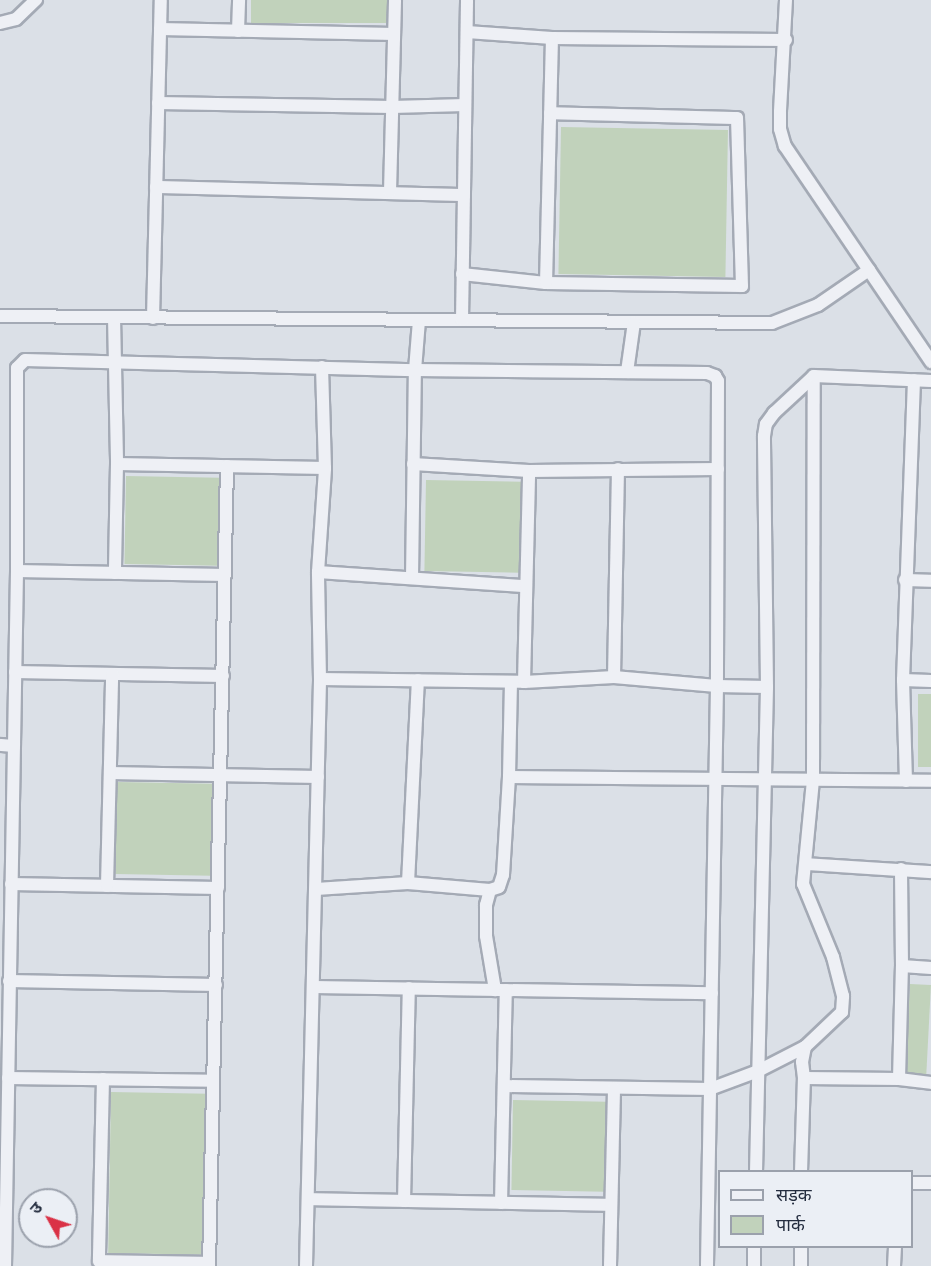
<!DOCTYPE html>
<meta charset="utf-8">
<style>
body{margin:0}
#map{position:relative;width:931px;height:1266px;overflow:hidden;background:#dbe0e7;font-family:"PT Sans Narrow","Noto Sans Devanagari",sans-serif}
div>[style]{position:absolute}
.green>*{inset:0;background:#c1d2bb;transform-origin:0 0}
.roads{filter:drop-shadow(2px 0 #a4aab5) drop-shadow(-2px 0 #a4aab5) drop-shadow(0 2px #a4aab5) drop-shadow(0 -2px #a4aab5)}
.minor>*{height:12px;margin:-6px;padding:0 6px;transform-origin:6px;border-radius:6px;background:#eef0f5}
span{translate:-50% -50%;white-space:nowrap;text-align:center;line-height:1.15;-webkit-text-stroke:6px #ebeff5;paint-order:stroke}
.legend{position:absolute;left:718px;top:1170px;width:195px;height:78px;box-sizing:border-box;background:#ebeff5;border:2px solid #9ba1ac;margin:0;padding:8px 10px;list-style:none;font-size:18px;color:#242d3f}
.legend li{display:flex;align-items:center;gap:12px;height:30px}
.legend b{width:30px;border:2px solid #9ba1ac}
.north{position:absolute;left:18px;top:1188px;width:60px;height:60px;box-sizing:border-box;background:#ebeff5;border:2px solid #9ba1ac;border-radius:50%;rotate:310deg;font-size:16px;font-weight:700;line-height:24px;text-align:center;color:#242d3f}
.north::after{content:'';display:block;margin:auto;width:21px;height:27px;background:#da3246;clip-path:polygon(50% 0,100% 100%,50% 72%,0 100%)}
</style>
<div id="map">
<div class="green">
<i style="left:251px;top:0;width:136px;height:23px"></i>
<i style="left:561px;top:127px;width:167px;height:147px;rotate:1deg"></i>
<i style="left:126px;top:476px;width:94px;height:88px;rotate:1deg"></i>
<i style="left:426px;top:480px;width:96px;height:91px;rotate:1deg"></i>
<i style="left:918px;top:694px;width:13px;height:73px"></i>
<i style="left:117px;top:782px;width:96px;height:92px;rotate:1deg"></i>
<i style="left:910px;top:984px;width:21px;height:90px;rotate:3deg"></i>
<i style="left:111px;top:1092px;width:97px;height:161px;rotate:1deg"></i>
<i style="left:513px;top:1100px;width:94px;height:90px;rotate:1deg"></i>
</div>
<div class="roads">
<div class="minor">
<i style="left:786px;top:0;width:112px;rotate:93.1deg"></i>
<i style="left:780px;top:112px;width:17px;rotate:90deg"></i>
<i style="left:780px;top:129px;width:18px;rotate:74deg"></i>
<i style="left:785px;top:146px;width:261px;rotate:55.9deg"></i>
<i style="left:0;top:23px;width:16px;rotate:-14deg"></i>
<i style="left:16px;top:19px;width:28px;rotate:-44deg"></i>
<i style="left:160px;top:29px;width:234px;rotate:1.2deg"></i>
<i style="left:238px;top:31px;width:31px;rotate:-88deg"></i>
<i style="left:467px;top:32px;width:85px;rotate:4deg"></i>
<i style="left:552px;top:38px;width:234px;rotate:0.5deg"></i>
<i style="left:158px;top:103px;width:234px;rotate:1deg"></i>
<i style="left:392px;top:107px;width:73px;rotate:-1.6deg"></i>
<i style="left:156px;top:187px;width:308px;rotate:1.5deg"></i>
<i style="left:390px;top:192px;width:192px;rotate:-88.5deg"></i>
<i style="left:462px;top:274px;width:84px;rotate:6.1deg"></i>
<i style="left:546px;top:283px;width:196px;rotate:0.9deg"></i>
<i style="left:742px;top:286px;width:168px;rotate:-91.7deg"></i>
<i style="left:737px;top:118px;width:187px;rotate:-178.5deg"></i>
<i style="left:546px;top:283px;width:245px;rotate:-88.6deg"></i>
<i style="left:0;top:316px;width:772px;rotate:0.52deg"></i>
<i style="left:772px;top:323px;width:49px;rotate:-21.4deg"></i>
<i style="left:818px;top:305px;width:62px;rotate:-34.5deg"></i>
<i style="left:114px;top:317px;width:147px;rotate:88.8deg"></i>
<i style="left:117px;top:464px;width:109px;rotate:91.1deg"></i>
<i style="left:153px;top:318px;width:318px;rotate:-88.6deg"></i>
<i style="left:462px;top:320px;width:320px;rotate:-89.1deg"></i>
<i style="left:627px;top:372px;width:50px;rotate:-82deg"></i>
<i style="left:117px;top:464px;width:208px;rotate:1.1deg"></i>
<i style="left:413px;top:464px;width:116px;rotate:3.5deg"></i>
<i style="left:529px;top:471px;width:189px;rotate:-0.6deg"></i>
<i style="left:17px;top:571px;width:208px;rotate:1.1deg"></i>
<i style="left:318px;top:572px;width:208px;rotate:3.9deg"></i>
<i style="left:412px;top:578px;width:208px;rotate:-89.2deg"></i>
<i style="left:415px;top:370px;width:50px;rotate:-85.4deg"></i>
<i style="left:905px;top:580px;width:26px;rotate:2deg"></i>
<i style="left:15px;top:672px;width:208px;rotate:1.1deg"></i>
<i style="left:614px;top:677px;width:208px;rotate:-88.9deg"></i>
<i style="left:320px;top:679px;width:204px;rotate:0.8deg"></i>
<i style="left:524px;top:682px;width:90px;rotate:-3.2deg"></i>
<i style="left:614px;top:677px;width:103px;rotate:5deg"></i>
<i style="left:717px;top:686px;width:50px;rotate:1.1deg"></i>
<i style="left:903px;top:680px;width:28px;rotate:2deg"></i>
<i style="left:524px;top:682px;width:211px;rotate:-88.6deg"></i>
<i style="left:0;top:745px;width:14px;rotate:4deg"></i>
<i style="left:110px;top:773px;width:208px;rotate:1.1deg"></i>
<i style="left:509px;top:777px;width:422px;rotate:0.5deg"></i>
<i style="left:906px;top:781px;width:101px;rotate:-91.7deg"></i>
<i style="left:903px;top:680px;width:300px;rotate:-87.9deg"></i>
<i style="left:806px;top:864px;width:125px;rotate:3.7deg"></i>
<i style="left:408px;top:883px;width:203px;rotate:-87.2deg"></i>
<i style="left:11px;top:884px;width:207px;rotate:1.1deg"></i>
<i style="left:107px;top:886px;width:212px;rotate:-88.6deg"></i>
<i style="left:316px;top:889px;width:92px;rotate:-3.7deg"></i>
<i style="left:408px;top:883px;width:82px;rotate:4.9deg"></i>
<i style="left:490px;top:890px;width:9px;rotate:-18deg"></i>
<i style="left:499px;top:887px;width:13px;rotate:-72deg"></i>
<i style="left:503px;top:875px;width:98px;rotate:-86.5deg"></i>
<i style="left:509px;top:777px;width:95px;rotate:-88.8deg"></i>
<i style="left:490px;top:890px;width:16px;rotate:105deg"></i>
<i style="left:486px;top:905px;width:31px;rotate:90deg"></i>
<i style="left:486px;top:936px;width:55px;rotate:80.5deg"></i>
<i style="left:902px;top:966px;width:29px;rotate:4deg"></i>
<i style="left:9px;top:981px;width:207px;rotate:1.1deg"></i>
<i style="left:314px;top:987px;width:398px;rotate:0.9deg"></i>
<i style="left:8px;top:1078px;width:205px;rotate:0.8deg"></i>
<i style="left:804px;top:1078px;width:95px;rotate:0.6deg"></i>
<i style="left:899px;top:1079px;width:32px;rotate:7deg"></i>
<i style="left:103px;top:1079px;width:182px;rotate:91.3deg"></i>
<i style="left:99px;top:1261px;width:110px;rotate:1deg"></i>
<i style="left:899px;top:1079px;width:113px;rotate:-88.5deg"></i>
<i style="left:902px;top:966px;width:97px;rotate:-90.6deg"></i>
<i style="left:504px;top:1086px;width:206px;rotate:0.8deg"></i>
<i style="left:710px;top:1089px;width:51px;rotate:-20.6deg"></i>
<i style="left:758px;top:1071px;width:53px;rotate:-27.1deg"></i>
<i style="left:756px;top:1172px;width:485px;rotate:-88.7deg"></i>
<i style="left:767px;top:687px;width:251px;rotate:-90.7deg"></i>
<i style="left:764px;top:436px;width:12px;rotate:-81deg"></i>
<i style="left:766px;top:424px;width:14px;rotate:-54deg"></i>
<i style="left:774px;top:413px;width:54px;rotate:-42.8deg"></i>
<i style="left:801px;top:1172px;width:94px;rotate:-88.2deg"></i>
<i style="left:804px;top:1078px;width:16px;rotate:-97deg"></i>
<i style="left:802px;top:1062px;width:15px;rotate:-79deg"></i>
<i style="left:805px;top:1047px;width:51px;rotate:-43.4deg"></i>
<i style="left:842px;top:1012px;width:16px;rotate:-86deg"></i>
<i style="left:843px;top:996px;width:40px;rotate:-104.4deg"></i>
<i style="left:833px;top:957px;width:79px;rotate:-112.3deg"></i>
<i style="left:803px;top:884px;width:104px;rotate:-84.5deg"></i>
<i style="left:813px;top:780px;width:404px;rotate:-89.9deg"></i>
<i style="left:814px;top:376px;width:117px;rotate:2.4deg"></i>
<i style="left:912px;top:1183px;width:19px"></i>
<i style="left:309px;top:1199px;width:302px;rotate:1.1deg"></i>
<i style="left:404px;top:1201px;width:213px;rotate:-88.7deg"></i>
<i style="left:501px;top:1203px;width:213px;rotate:-88.7deg"></i>
<i style="left:801px;top:1246px;width:20px;rotate:90deg"></i>
<i style="left:5px;top:1266px;width:695px;rotate:-89.01deg"></i>
<i style="left:17px;top:571px;width:203px;rotate:-90deg"></i>
<i style="left:17px;top:368px;width:11px;rotate:-45deg"></i>
<i style="left:25px;top:360px;width:390px;rotate:1.5deg"></i>
<i style="left:415px;top:370px;width:292px;rotate:0.6deg"></i>
<i style="left:707px;top:373px;width:9px;rotate:21deg"></i>
<i style="left:715px;top:376px;width:6px;rotate:59deg"></i>
<i style="left:718px;top:381px;width:305px;rotate:90.2deg"></i>
<i style="left:717px;top:686px;width:580px;rotate:90.99deg"></i>
<i style="left:209px;top:1266px;width:800px;rotate:-88.71deg"></i>
<i style="left:306px;top:1266px;width:587px;rotate:-88.63deg"></i>
<i style="left:320px;top:679px;width:107px;rotate:-91.1deg"></i>
<i style="left:318px;top:572px;width:104px;rotate:-86.1deg"></i>
<i style="left:325px;top:468px;width:101px;rotate:-91.7deg"></i>
<i style="left:610px;top:1266px;width:178px;rotate:-88.7deg"></i>
<i style="left:754px;top:1266px;width:20px;rotate:-90deg"></i>
<i style="left:894px;top:1266px;width:20px;rotate:-87deg"></i>
</div>
</div>
<ul class="legend">
<li><b style="height:8px;background:#eef0f5"></b>सड़क</li>
<li><b style="height:16px;background:#c1d2bb"></b>पार्क</li>
</ul>
<div class="north">उ</div>
</div>
